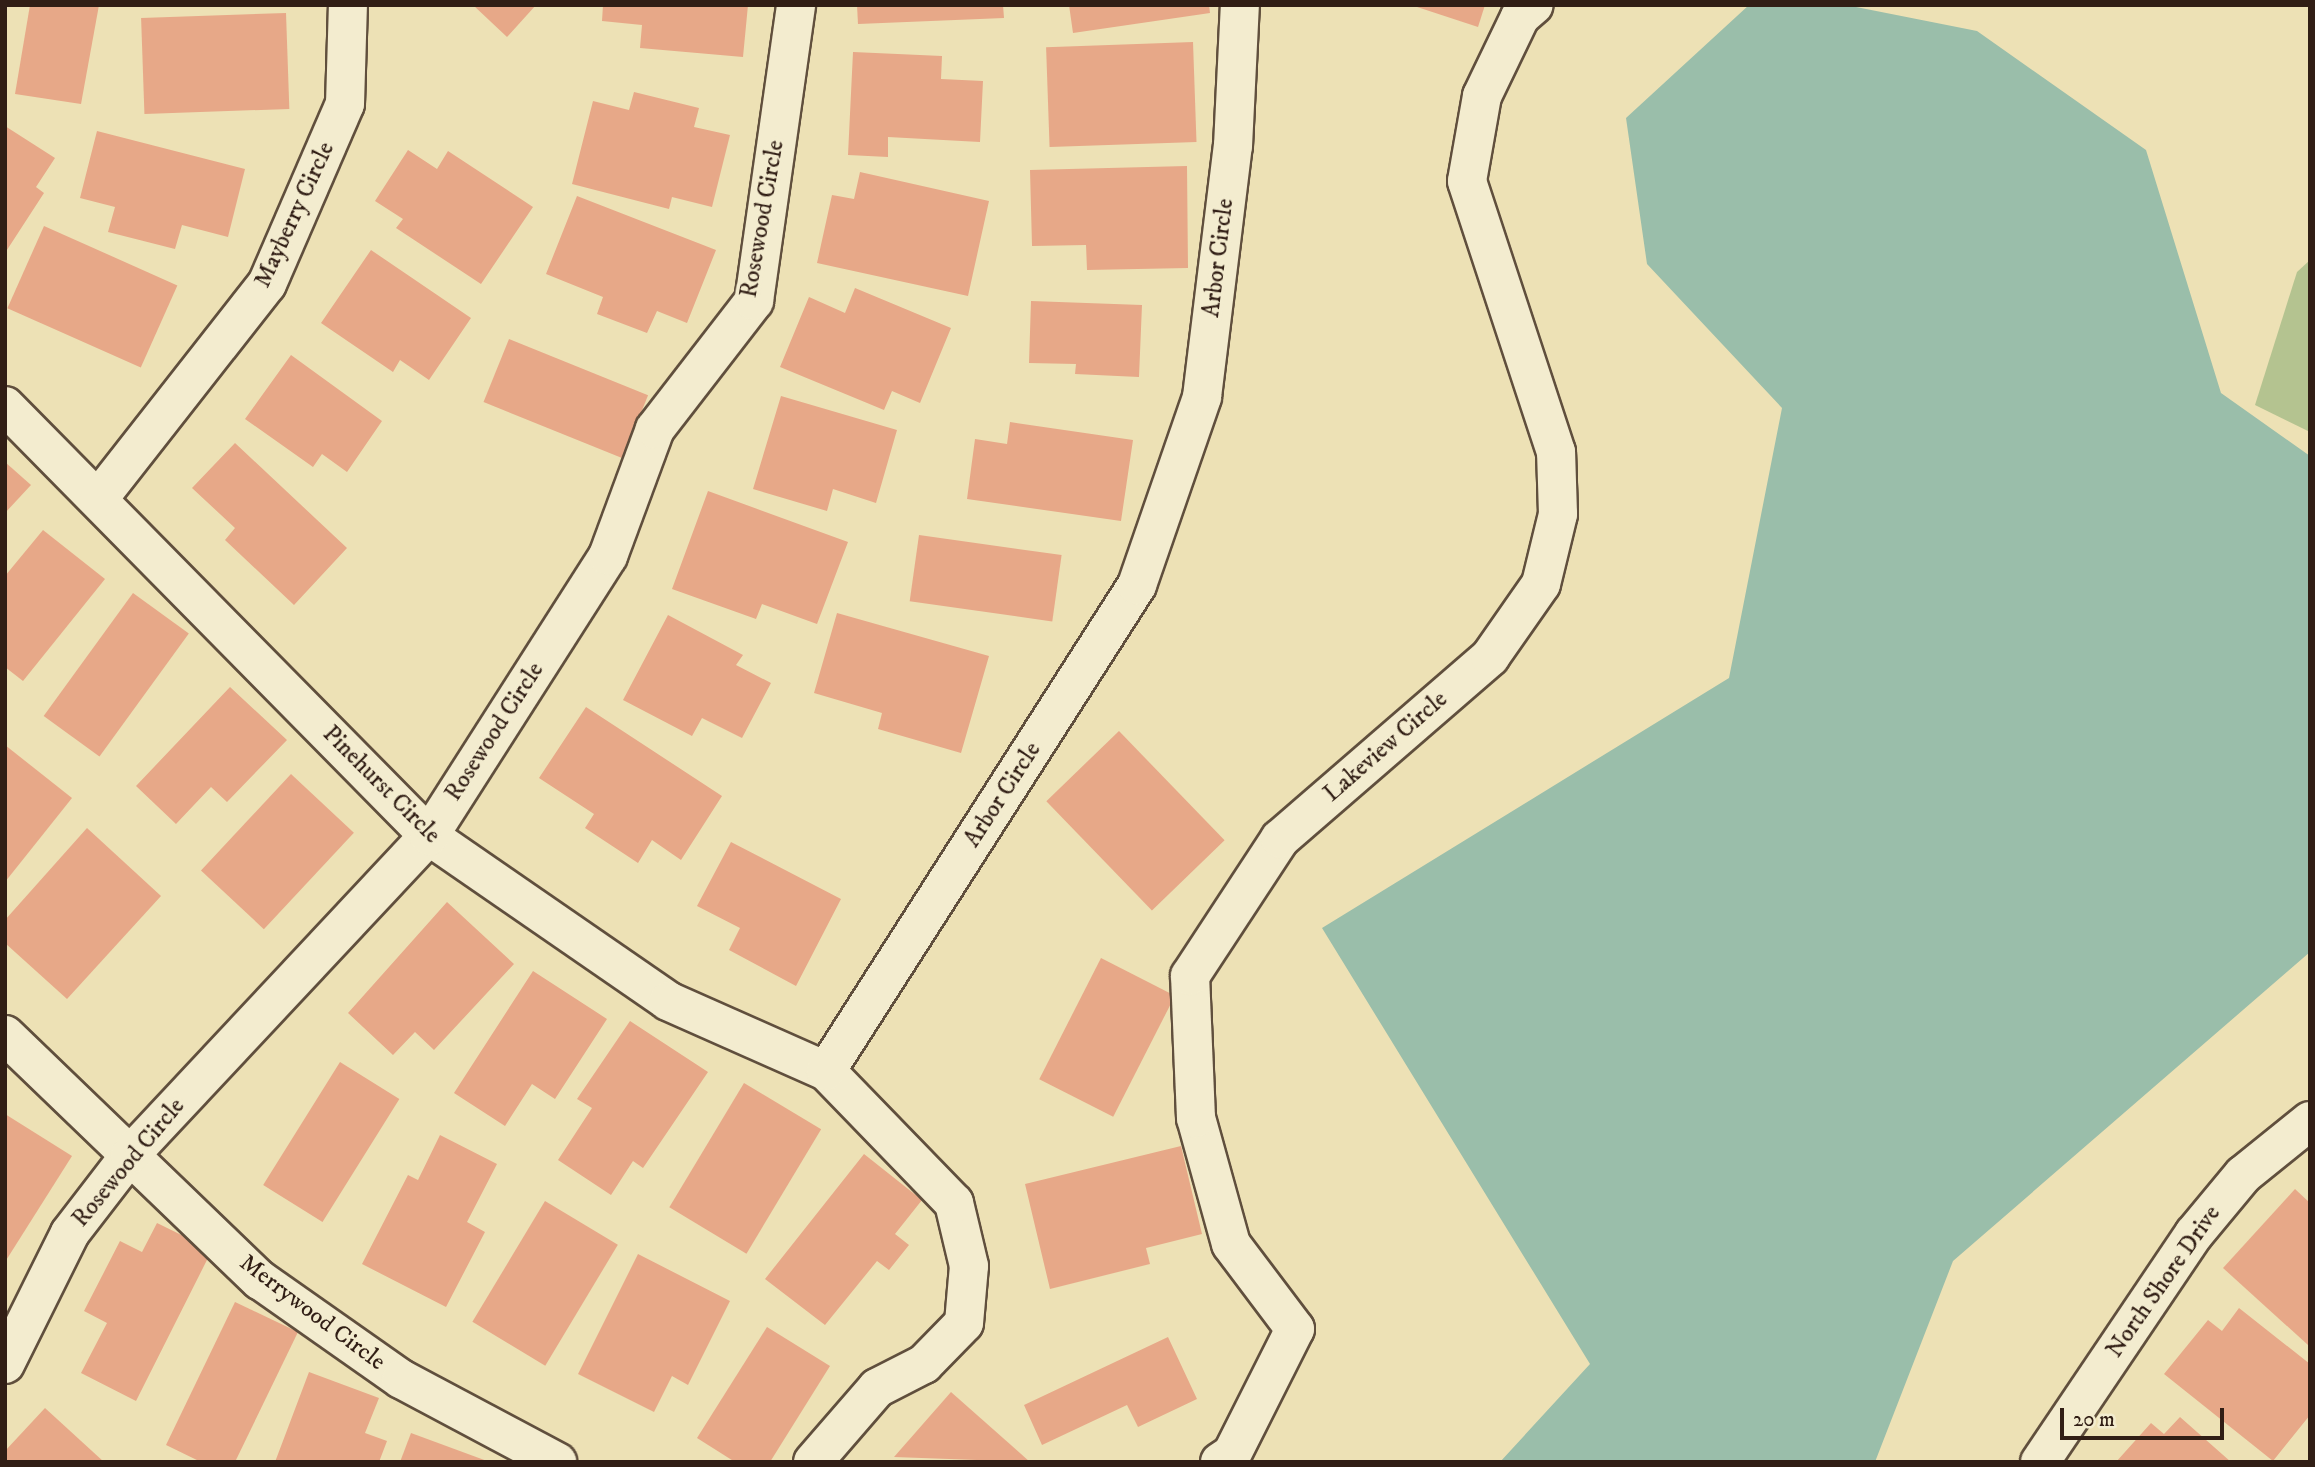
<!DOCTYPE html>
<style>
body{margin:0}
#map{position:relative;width:2315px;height:1467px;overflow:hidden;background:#ede1b5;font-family:"IM FELL DW Pica",serif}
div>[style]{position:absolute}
.green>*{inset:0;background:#b4c390}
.water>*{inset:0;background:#9abeaa}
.building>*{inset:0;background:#e7a888;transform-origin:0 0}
.roads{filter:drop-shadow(2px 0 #604f3d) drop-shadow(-2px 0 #604f3d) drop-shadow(0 2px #604f3d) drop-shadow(0 -2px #604f3d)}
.minor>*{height:38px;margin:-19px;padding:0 19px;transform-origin:19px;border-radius:19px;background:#f3eccf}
span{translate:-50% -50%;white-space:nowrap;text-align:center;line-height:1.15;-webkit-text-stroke:7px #f3eccf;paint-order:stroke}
.street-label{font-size:24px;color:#311e15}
.frame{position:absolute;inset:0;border:7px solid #311e15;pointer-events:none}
.scale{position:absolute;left:2060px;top:1408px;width:164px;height:32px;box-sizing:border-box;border:4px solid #311e15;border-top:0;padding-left:9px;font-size:21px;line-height:24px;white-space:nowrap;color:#311e15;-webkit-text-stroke:5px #f3eccf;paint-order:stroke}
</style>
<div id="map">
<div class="green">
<i style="clip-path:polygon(2310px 260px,2310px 432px,2255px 405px,2297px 272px)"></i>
</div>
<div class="water">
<i style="clip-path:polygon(1749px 5px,1846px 5px,1977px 31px,2146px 150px,2221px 393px,2310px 456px,2310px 952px,1953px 1261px,1875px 1462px,1500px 1462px,1590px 1364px,1322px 928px,1729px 678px,1782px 408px,1647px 264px,1626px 118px)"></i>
</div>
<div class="building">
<i style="clip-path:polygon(30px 5px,99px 5px,81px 104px,15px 94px)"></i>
<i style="clip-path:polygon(473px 5px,536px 5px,507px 37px)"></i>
<i style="clip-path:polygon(603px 5px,748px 5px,743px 57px,640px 48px,642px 25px,602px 21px)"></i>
<i style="clip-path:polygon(857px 5px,1003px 5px,1004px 18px,858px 24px)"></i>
<i style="clip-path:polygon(1069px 5px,1209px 5px,1210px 13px,1073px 33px)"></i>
<i style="clip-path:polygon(1411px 5px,1485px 5px,1478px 27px)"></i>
<i style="left:286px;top:13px;width:96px;height:145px;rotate:88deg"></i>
<i style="left:1193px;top:42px;width:100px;height:147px;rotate:88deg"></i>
<i style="clip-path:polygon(853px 52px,942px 56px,941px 79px,983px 81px,980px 142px,888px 137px,888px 157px,848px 155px)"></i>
<i style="clip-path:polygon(634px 92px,699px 108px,694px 127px,730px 135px,712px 207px,672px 197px,669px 209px,572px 184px,593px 101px,629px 110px)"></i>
<i style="clip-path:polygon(5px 126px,55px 158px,36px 187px,44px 193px,5px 253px)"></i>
<i style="clip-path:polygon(97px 131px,245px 169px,228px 237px,182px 225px,175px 249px,108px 232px,115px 207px,80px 198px)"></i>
<i style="clip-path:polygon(408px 150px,437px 169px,448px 151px,533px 207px,481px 284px,396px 228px,403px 219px,375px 201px)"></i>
<i style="clip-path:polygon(1187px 166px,1188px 268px,1087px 270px,1086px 245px,1032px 246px,1030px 170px)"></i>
<i style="clip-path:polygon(860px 172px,989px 201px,968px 296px,817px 263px,832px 195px,854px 199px)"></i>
<i style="clip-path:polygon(577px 196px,716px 250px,687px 323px,657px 311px,647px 333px,597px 314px,603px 297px,546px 274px)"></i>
<i style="left:44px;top:226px;width:146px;height:90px;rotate:24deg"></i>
<i style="clip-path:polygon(371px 250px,471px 318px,429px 380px,400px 360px,393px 372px,321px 323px)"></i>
<i style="clip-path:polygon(855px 288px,951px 328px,920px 403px,892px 391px,884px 410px,780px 367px,809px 297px,845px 313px)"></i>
<i style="clip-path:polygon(1031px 301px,1142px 305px,1139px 377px,1075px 374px,1076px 364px,1029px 363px)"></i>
<i style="left:509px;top:339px;width:150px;height:68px;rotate:22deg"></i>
<i style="clip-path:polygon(291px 355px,382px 421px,347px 472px,322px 454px,313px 467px,245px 419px)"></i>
<i style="clip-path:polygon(781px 396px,897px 430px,876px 503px,833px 489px,827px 511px,753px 489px)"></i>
<i style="clip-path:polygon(1010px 422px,1133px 440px,1121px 521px,967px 499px,975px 439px,1007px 444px)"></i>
<i style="clip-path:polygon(235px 443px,347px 548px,294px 605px,225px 540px,235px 528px,192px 488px)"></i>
<i style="clip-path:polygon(5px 462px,31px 485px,5px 513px)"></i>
<i style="clip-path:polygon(708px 491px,848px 542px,817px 624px,762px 604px,756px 619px,672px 589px)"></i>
<i style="clip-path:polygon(43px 530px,105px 579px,23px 681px,5px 667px,5px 576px)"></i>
<i style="left:919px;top:535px;width:144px;height:67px;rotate:8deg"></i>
<i style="left:133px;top:593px;width:69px;height:152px;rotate:36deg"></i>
<i style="clip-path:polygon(837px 613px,989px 656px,961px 753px,878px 729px,882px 713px,814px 693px)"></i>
<i style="clip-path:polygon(668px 615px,743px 655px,736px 665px,771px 683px,742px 738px,702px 718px,692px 736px,623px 700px)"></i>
<i style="clip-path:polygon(230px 687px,287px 740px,227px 802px,211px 787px,176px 824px,136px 786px)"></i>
<i style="clip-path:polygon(586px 707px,722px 796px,681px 860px,652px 840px,638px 863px,585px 828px,594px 814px,539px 778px)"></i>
<i style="left:1119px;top:731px;width:152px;height:101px;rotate:46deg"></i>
<i style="clip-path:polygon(5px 745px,72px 798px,5px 882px)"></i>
<i style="left:291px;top:774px;width:86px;height:132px;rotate:43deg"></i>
<i style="clip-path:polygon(87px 828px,161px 896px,67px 999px,5px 943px,5px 920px)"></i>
<i style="clip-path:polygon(731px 842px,841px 899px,796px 986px,729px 950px,740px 928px,697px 906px)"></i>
<i style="clip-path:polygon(447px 902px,514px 964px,434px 1050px,415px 1032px,393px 1055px,348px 1013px)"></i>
<i style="left:1101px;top:958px;width:83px;height:136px;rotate:27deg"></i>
<i style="clip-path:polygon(533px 971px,607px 1019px,555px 1099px,532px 1084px,505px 1126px,454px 1093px)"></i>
<i style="clip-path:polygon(630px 1021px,708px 1072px,643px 1168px,633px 1161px,611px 1195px,558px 1160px,592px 1108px,577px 1099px)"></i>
<i style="left:340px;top:1062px;width:70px;height:145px;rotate:32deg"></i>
<i style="left:744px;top:1083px;width:90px;height:145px;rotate:31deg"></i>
<i style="clip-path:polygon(5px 1114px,72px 1156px,5px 1262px)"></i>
<i style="clip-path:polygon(440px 1135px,497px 1164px,467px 1222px,485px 1232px,446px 1307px,362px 1264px,408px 1175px,418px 1180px)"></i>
<i style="clip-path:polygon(1181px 1146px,1202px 1234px,1146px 1248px,1150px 1264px,1050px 1289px,1025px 1184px)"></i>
<i style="clip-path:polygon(864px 1154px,922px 1200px,895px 1234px,909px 1245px,889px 1270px,877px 1261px,825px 1325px,765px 1279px)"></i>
<i style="clip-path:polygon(2295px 1189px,2310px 1203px,2308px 1345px,2223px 1268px)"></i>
<i style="left:545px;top:1201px;width:85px;height:141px;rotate:31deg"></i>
<i style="clip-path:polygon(157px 1223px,212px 1250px,136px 1401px,81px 1373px,107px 1323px,84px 1311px,120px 1241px,142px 1252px)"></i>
<i style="clip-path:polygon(638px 1254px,730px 1301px,688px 1385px,672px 1376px,654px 1412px,578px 1374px)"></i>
<i style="clip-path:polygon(235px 1302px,298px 1332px,235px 1462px,201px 1462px,166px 1445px)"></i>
<i style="clip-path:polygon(2239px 1308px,2310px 1364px,2310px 1415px,2273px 1461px,2164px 1374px,2208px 1320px,2222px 1331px)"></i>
<i style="clip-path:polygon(767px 1327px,830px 1366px,770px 1462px,735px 1462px,697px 1438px)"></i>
<i style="clip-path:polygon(1168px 1337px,1197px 1399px,1138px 1427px,1127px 1405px,1042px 1445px,1024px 1405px)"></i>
<i style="clip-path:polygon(309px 1372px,379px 1398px,365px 1433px,387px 1441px,379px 1462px,275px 1462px)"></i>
<i style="clip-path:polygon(951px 1392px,1030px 1462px,894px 1457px)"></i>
<i style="clip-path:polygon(45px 1408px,104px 1462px,5px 1462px,5px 1451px)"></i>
<i style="clip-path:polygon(2180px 1417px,2231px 1462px,2116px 1462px,2151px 1423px,2164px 1434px)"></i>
<i style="clip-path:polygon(411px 1433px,487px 1461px,487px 1462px,400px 1462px)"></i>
</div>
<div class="roads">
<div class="minor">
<i style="left:5px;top:406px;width:604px;rotate:45.4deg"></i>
<i style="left:429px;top:836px;width:290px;rotate:34.6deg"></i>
<i style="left:668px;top:1001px;width:173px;rotate:23.9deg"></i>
<i style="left:99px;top:498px;width:272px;rotate:-51.9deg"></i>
<i style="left:267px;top:284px;width:196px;rotate:-66.6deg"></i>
<i style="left:345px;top:104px;width:99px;rotate:-88.3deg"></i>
<i style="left:5px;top:1035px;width:354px;rotate:43.9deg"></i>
<i style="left:260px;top:1280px;width:172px;rotate:35.1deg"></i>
<i style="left:401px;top:1379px;width:177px;rotate:28deg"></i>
<i style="left:5px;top:1364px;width:146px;rotate:-63.6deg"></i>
<i style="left:70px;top:1233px;width:98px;rotate:-52.4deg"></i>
<i style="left:130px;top:1155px;width:437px;rotate:-46.9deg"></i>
<i style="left:429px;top:836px;width:332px;rotate:-57.4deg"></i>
<i style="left:608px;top:556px;width:135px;rotate:-69.7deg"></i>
<i style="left:655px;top:429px;width:162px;rotate:-52.3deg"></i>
<i style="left:754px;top:301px;width:299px;rotate:-81.9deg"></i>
<i style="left:813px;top:1462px;width:98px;rotate:-49.1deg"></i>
<i style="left:877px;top:1388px;width:53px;rotate:-27.1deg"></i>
<i style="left:924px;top:1364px;width:57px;rotate:-45.7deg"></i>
<i style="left:964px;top:1323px;width:57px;rotate:-85deg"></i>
<i style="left:969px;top:1266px;width:65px;rotate:-103.4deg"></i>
<i style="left:954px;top:1203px;width:184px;rotate:-134.1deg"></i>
<i style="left:826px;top:1071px;width:577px;rotate:-57.38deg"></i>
<i style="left:1137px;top:585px;width:199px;rotate:-70.9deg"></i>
<i style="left:1202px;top:397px;width:253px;rotate:-83deg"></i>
<i style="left:1233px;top:146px;width:141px;rotate:-87.2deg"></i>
<i style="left:1220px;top:1462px;width:14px;rotate:-34deg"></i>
<i style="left:1232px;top:1454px;width:140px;rotate:-63.3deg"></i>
<i style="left:1295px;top:1329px;width:106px;rotate:-127deg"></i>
<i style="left:1231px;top:1244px;width:131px;rotate:-105.5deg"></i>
<i style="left:1196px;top:1118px;width:142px;rotate:-92.4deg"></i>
<i style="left:1190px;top:976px;width:164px;rotate:-56.7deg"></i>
<i style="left:1280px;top:839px;width:278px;rotate:-40.9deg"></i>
<i style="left:1490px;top:657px;width:89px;rotate:-55.1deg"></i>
<i style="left:1541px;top:584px;width:72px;rotate:-76.3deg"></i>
<i style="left:1558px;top:514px;width:62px;rotate:-91.8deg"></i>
<i style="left:1556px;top:452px;width:285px;rotate:-108.2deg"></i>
<i style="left:1467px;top:181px;width:86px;rotate:-80deg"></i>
<i style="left:1482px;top:96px;width:88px;rotate:-64.3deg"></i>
<i style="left:1520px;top:17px;width:18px;rotate:-41deg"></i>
<i style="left:2040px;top:1462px;width:275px;rotate:-56deg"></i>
<i style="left:2194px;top:1234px;width:77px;rotate:-50.3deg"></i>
<i style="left:2243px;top:1175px;width:86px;rotate:-38.9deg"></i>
</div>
</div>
<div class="street-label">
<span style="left:295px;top:215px;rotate:-65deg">Mayberry Circle</span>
<span style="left:763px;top:219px;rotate:-80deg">Rosewood Circle</span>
<span style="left:1219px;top:258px;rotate:-83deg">Arbor Circle</span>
<span style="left:495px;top:732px;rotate:-57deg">Rosewood Circle</span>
<span style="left:1386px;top:747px;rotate:-41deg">Lakeview Circle</span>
<span style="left:381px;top:785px;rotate:45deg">Pinehurst Circle</span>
<span style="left:1003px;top:795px;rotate:-57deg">Arbor Circle</span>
<span style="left:129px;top:1163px;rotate:-50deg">Rosewood Circle</span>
<span style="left:2164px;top:1282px;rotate:-55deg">North Shore Drive</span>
<span style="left:312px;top:1313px;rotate:37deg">Merrywood Circle</span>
</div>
<div class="frame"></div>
<div class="scale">20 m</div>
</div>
